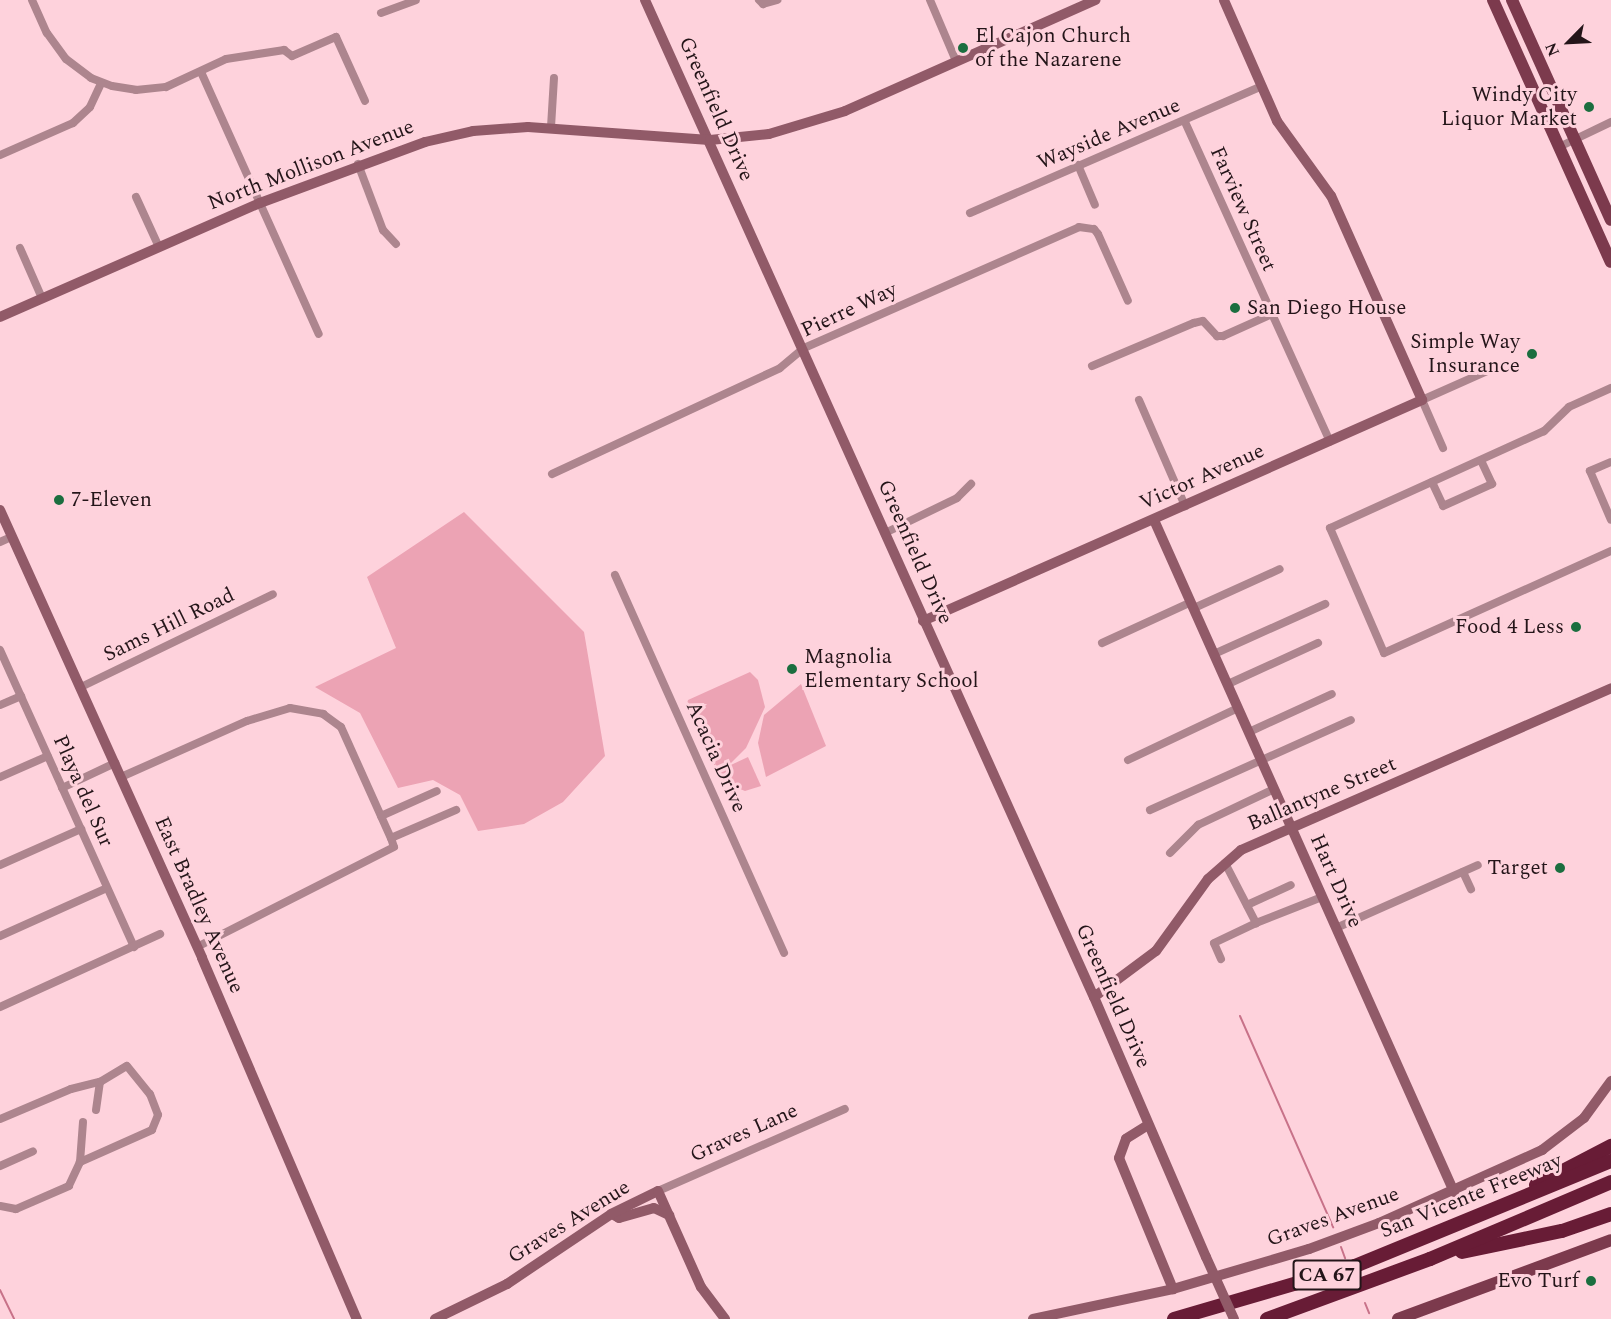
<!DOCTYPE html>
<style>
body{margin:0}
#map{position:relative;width:1611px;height:1319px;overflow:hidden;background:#fed2dc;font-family:Spectral,serif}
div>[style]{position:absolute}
.green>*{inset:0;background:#eca3b4}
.stream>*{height:2px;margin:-1px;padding:0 1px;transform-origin:1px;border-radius:1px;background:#c87289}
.street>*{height:8px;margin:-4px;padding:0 4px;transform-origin:4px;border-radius:4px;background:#ad858e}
.secondary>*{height:10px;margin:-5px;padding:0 5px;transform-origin:5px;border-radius:5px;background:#915a68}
.primary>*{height:12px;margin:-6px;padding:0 6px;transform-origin:6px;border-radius:6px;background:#7c3a4d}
.highway>*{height:14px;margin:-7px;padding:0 7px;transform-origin:7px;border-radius:7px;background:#681c36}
.secondary-bridge>*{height:10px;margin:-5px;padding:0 5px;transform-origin:5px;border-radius:5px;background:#915a68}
.dots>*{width:16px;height:16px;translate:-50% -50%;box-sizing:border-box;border:3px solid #fed2dc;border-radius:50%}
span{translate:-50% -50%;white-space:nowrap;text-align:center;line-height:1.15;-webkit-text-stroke:6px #fed2dc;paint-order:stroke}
.shield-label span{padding:2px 4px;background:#fed2dc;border:2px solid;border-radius:4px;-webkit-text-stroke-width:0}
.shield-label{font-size:20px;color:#241519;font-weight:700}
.poi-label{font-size:21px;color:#241519}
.left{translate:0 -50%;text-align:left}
.right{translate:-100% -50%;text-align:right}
.street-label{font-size:21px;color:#241519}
.north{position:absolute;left:1539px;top:12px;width:60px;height:60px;-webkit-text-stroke:4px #fed2dc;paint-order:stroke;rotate:246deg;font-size:16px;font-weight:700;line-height:24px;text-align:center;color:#241519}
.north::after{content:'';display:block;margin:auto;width:21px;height:27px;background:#241519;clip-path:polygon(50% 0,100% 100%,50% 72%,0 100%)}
</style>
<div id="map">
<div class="green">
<i style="clip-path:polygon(464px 512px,584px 632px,605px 756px,563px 802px,524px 824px,478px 831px,460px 795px,433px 780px,398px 788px,360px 713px,315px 687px,396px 648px,367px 577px)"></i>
<i style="clip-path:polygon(750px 672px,758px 680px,765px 707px,746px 748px,731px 763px,716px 769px,687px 704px,688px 700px)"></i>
<i style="clip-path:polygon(801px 684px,826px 746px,766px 777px,758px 743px,764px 715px)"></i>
<i style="clip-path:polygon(748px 757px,761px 786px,745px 791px,728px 784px,718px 771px)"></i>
</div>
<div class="stream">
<i style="left:1240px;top:1016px;width:231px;rotate:66.2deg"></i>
<i style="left:1341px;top:1247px;width:12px;rotate:70deg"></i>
<i style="left:0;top:1290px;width:32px;rotate:64deg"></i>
<i style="left:1365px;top:1303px;width:11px;rotate:68deg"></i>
</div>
<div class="street">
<i style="left:32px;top:0;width:36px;rotate:66deg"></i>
<i style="left:47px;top:33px;width:32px;rotate:54deg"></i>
<i style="left:66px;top:59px;width:31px;rotate:37deg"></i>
<i style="left:91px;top:78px;width:22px;rotate:21deg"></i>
<i style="left:112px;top:86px;width:24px;rotate:9deg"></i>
<i style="left:136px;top:90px;width:30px;rotate:-6deg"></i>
<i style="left:166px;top:87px;width:66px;rotate:-25deg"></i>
<i style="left:226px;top:59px;width:59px;rotate:-8.8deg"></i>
<i style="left:284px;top:50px;width:10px;rotate:37deg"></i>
<i style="left:292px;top:56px;width:48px;rotate:-23.4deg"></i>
<i style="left:336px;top:37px;width:70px;rotate:65.6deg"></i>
<i style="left:759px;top:0;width:6px;rotate:45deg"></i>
<i style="left:763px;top:4px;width:15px;rotate:-16deg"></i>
<i style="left:930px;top:0;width:66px;rotate:66.9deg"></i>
<i style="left:381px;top:13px;width:37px;rotate:-20deg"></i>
<i style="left:201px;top:72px;width:287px;rotate:65.8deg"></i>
<i style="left:1185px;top:122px;width:351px;rotate:65.6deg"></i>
<i style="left:551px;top:127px;width:49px;rotate:-86.5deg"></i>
<i style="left:1559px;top:147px;width:58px;rotate:-25.7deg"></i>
<i style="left:0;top:155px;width:80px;rotate:-23.7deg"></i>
<i style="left:73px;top:123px;width:23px;rotate:-43deg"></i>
<i style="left:90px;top:107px;width:26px;rotate:-65deg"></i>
<i style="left:358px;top:164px;width:71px;rotate:69.3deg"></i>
<i style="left:383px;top:230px;width:19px;rotate:47deg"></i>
<i style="left:1078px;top:165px;width:43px;rotate:67deg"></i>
<i style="left:136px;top:197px;width:53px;rotate:65.4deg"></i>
<i style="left:970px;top:213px;width:316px;rotate:-23.5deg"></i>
<i style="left:20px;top:248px;width:55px;rotate:66.3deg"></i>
<i style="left:1092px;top:366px;width:111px;rotate:-22.9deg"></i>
<i style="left:1194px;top:323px;width:9px;rotate:-13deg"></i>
<i style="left:1203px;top:321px;width:21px;rotate:47deg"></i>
<i style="left:1217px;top:336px;width:6px"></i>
<i style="left:1223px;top:336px;width:51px;rotate:-24.1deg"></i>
<i style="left:1611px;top:388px;width:46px;rotate:155.7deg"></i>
<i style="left:1569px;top:407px;width:35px;rotate:136deg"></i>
<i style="left:1544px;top:431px;width:235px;rotate:155.6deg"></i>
<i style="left:1330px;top:528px;width:136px;rotate:66.6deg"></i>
<i style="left:1384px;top:653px;width:249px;rotate:-24.2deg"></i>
<i style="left:1139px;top:400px;width:116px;rotate:66.5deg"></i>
<i style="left:1443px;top:448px;width:52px;rotate:-113.6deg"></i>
<i style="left:1422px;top:400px;width:81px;rotate:-24deg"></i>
<i style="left:1611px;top:462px;width:23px;rotate:157deg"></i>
<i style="left:1590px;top:471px;width:53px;rotate:66.8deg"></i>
<i style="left:552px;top:474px;width:251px;rotate:-24.9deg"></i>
<i style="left:780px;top:368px;width:31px;rotate:-40deg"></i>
<i style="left:804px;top:348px;width:300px;rotate:-23.7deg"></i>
<i style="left:1079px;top:227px;width:15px;rotate:8deg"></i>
<i style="left:1094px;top:229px;width:6px;rotate:51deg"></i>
<i style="left:1098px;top:234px;width:73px;rotate:65.9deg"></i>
<i style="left:1432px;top:482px;width:26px;rotate:65deg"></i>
<i style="left:1443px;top:506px;width:54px;rotate:-24.2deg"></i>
<i style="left:1492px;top:484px;width:26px;rotate:-115deg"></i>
<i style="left:885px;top:533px;width:80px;rotate:-25.9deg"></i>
<i style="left:957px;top:498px;width:20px;rotate:-45deg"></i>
<i style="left:0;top:542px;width:12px;rotate:-24deg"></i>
<i style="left:615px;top:575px;width:414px;rotate:65.9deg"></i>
<i style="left:1194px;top:608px;width:94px;rotate:-24.4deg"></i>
<i style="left:1102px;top:643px;width:98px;rotate:-24.7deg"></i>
<i style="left:0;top:650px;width:326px;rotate:65.7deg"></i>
<i style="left:1214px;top:654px;width:122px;rotate:-24.2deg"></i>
<i style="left:1228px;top:684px;width:99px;rotate:-24.5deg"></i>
<i style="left:81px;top:687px;width:213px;rotate:-25.8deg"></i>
<i style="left:0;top:705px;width:23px;rotate:-23deg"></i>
<i style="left:1249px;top:732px;width:91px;rotate:-24.6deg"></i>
<i style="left:1128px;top:760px;width:122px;rotate:-25.3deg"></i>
<i style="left:0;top:777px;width:52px;rotate:-23.6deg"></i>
<i style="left:121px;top:777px;width:138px;rotate:-24deg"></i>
<i style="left:247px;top:721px;width:45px;rotate:-16.8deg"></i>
<i style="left:290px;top:708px;width:34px;rotate:10deg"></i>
<i style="left:323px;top:714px;width:22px;rotate:36deg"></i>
<i style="left:341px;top:727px;width:122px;rotate:65.8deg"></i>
<i style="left:391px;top:838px;width:9px;rotate:72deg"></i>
<i style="left:394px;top:847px;width:221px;rotate:153.1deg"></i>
<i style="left:62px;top:788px;width:59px;rotate:-25.3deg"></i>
<i style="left:1150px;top:810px;width:220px;rotate:-24.1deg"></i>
<i style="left:381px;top:816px;width:61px;rotate:-24.1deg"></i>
<i style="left:391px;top:838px;width:71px;rotate:-23.3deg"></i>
<i style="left:1170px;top:853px;width:40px;rotate:-45deg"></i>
<i style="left:1198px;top:825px;width:84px;rotate:-25.3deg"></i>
<i style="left:1225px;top:863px;width:68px;rotate:62.7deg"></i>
<i style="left:1256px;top:923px;width:71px;rotate:-21.5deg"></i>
<i style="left:0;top:865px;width:89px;rotate:-24deg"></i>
<i style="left:1463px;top:872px;width:19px;rotate:65deg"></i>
<i style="left:1247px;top:905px;width:48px;rotate:-24.4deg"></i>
<i style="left:1336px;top:928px;width:155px;rotate:-23.9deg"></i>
<i style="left:0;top:936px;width:117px;rotate:-24.2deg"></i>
<i style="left:1221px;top:959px;width:17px;rotate:-114deg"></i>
<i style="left:1214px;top:943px;width:47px;rotate:-25.5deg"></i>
<i style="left:0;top:1007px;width:176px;rotate:-24.5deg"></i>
<i style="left:96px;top:1110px;width:28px;rotate:-82deg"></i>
<i style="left:0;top:1119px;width:77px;rotate:-22.9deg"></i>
<i style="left:71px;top:1089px;width:30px;rotate:-14deg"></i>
<i style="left:100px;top:1082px;width:31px;rotate:-31deg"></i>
<i style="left:127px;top:1066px;width:36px;rotate:51deg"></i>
<i style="left:150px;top:1094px;width:22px;rotate:69deg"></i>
<i style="left:158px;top:1115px;width:16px;rotate:112deg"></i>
<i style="left:152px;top:1130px;width:79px;rotate:156deg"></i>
<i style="left:80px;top:1162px;width:26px;rotate:115deg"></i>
<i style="left:69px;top:1186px;width:58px;rotate:156.5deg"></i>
<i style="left:16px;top:1209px;width:16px;rotate:-169deg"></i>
<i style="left:80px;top:1162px;width:40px;rotate:-85.7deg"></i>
<i style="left:0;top:1166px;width:36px;rotate:-24deg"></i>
<i style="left:658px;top:1191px;width:204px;rotate:-23.7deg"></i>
</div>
<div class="secondary">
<i style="left:645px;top:0;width:1093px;rotate:65.76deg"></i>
<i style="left:1094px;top:997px;width:283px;rotate:66.7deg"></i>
<i style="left:0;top:317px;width:284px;rotate:-23.7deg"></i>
<i style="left:260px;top:203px;width:176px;rotate:-20.3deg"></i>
<i style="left:425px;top:142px;width:49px;rotate:-12.9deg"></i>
<i style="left:473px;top:131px;width:55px;rotate:-4.2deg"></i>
<i style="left:528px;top:127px;width:182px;rotate:4.1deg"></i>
<i style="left:710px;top:140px;width:59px;rotate:-5.8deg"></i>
<i style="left:769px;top:134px;width:79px;rotate:-16.8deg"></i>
<i style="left:845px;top:111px;width:274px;rotate:-23.9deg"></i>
<i style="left:0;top:510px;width:491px;rotate:65.7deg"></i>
<i style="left:202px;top:958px;width:393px;rotate:66.8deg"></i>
<i style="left:1154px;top:520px;width:736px;rotate:65.94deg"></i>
<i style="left:923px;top:621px;width:546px;rotate:-23.89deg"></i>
<i style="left:1422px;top:400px;width:223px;rotate:-114deg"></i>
<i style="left:1331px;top:196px;width:92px;rotate:-125.8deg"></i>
<i style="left:1277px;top:121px;width:132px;rotate:-113.7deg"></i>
<i style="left:1094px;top:997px;width:77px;rotate:-36.6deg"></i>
<i style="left:1156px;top:951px;width:89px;rotate:-54.2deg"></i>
<i style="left:1208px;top:879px;width:44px;rotate:-41.3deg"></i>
<i style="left:1241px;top:850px;width:404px;rotate:-23.6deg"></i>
<i style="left:1148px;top:1125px;width:26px;rotate:148deg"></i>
<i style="left:1126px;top:1139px;width:20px;rotate:110deg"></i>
<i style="left:1119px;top:1158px;width:142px;rotate:67.6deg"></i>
<i style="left:612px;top:1214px;width:8px;rotate:30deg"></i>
<i style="left:619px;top:1218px;width:36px;rotate:-16deg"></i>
<i style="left:654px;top:1208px;width:17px;rotate:25deg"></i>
<i style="left:435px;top:1319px;width:80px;rotate:-25.9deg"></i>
<i style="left:507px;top:1284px;width:125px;rotate:-33.9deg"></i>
<i style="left:611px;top:1214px;width:52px;rotate:-26.1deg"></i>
<i style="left:658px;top:1191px;width:105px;rotate:65.9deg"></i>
<i style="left:701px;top:1287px;width:40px;rotate:53deg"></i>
<i style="left:1033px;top:1319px;width:143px;rotate:-12.1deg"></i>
<i style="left:1173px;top:1289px;width:142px;rotate:-16.4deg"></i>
<i style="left:1309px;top:1249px;width:75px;rotate:-20.4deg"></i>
<i style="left:1379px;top:1223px;width:179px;rotate:-24.1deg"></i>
<i style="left:1542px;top:1150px;width:53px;rotate:-37.3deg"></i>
<i style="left:1584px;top:1118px;width:46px;rotate:-53.9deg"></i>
</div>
<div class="primary">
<i style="left:1493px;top:0;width:287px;rotate:65.8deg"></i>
<i style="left:1512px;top:0;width:241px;rotate:65.8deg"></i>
<i style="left:1398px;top:1319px;width:227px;rotate:-20.3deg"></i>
</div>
<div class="highway">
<i style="left:1536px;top:1185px;width:85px;rotate:-27.5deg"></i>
<i style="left:1462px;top:1252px;width:102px;rotate:-11.9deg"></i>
<i style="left:1562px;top:1231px;width:52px;rotate:-19.1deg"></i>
<i style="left:1174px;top:1319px;width:189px;rotate:-16.3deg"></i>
<i style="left:1355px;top:1266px;width:277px;rotate:-22.3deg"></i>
<i style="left:1267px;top:1319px;width:174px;rotate:-20.2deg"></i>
<i style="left:1430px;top:1259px;width:197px;rotate:-23deg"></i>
</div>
<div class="secondary-bridge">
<i style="left:1206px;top:1257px;width:68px;rotate:65.7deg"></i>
</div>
<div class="dots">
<i style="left:963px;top:48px;background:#1b6e3f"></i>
<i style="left:1589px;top:107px;background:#1b6e3f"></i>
<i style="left:1235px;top:308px;background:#1b6e3f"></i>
<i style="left:1532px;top:354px;background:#1b6e3f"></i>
<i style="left:59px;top:500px;background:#1b6e3f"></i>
<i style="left:1576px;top:627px;background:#1b6e3f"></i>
<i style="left:792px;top:669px;background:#1b6e3f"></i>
<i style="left:1560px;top:868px;background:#1b6e3f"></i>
<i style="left:1591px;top:1281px;background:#1b6e3f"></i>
</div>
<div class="shield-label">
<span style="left:1327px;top:1275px">CA 67</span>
</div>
<div class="poi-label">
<span class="left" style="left:975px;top:48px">El Cajon Church<br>of the Nazarene</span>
<span class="right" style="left:1577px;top:107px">Windy City<br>Liquor Market</span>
<span class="left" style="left:1247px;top:308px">San Diego House</span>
<span class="right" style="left:1520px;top:354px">Simple Way<br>Insurance</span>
<span class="left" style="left:71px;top:500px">7-Eleven</span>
<span class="right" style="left:1564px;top:627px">Food 4 Less</span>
<span class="left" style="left:804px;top:669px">Magnolia<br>Elementary School</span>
<span class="right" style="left:1548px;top:868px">Target</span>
<span class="right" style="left:1579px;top:1281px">Evo Turf</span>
</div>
<div class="street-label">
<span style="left:716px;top:109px;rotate:66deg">Greenfield Drive</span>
<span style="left:1109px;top:134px;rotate:-23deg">Wayside Avenue</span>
<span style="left:311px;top:165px;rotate:-21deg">North Mollison Avenue</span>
<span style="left:1243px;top:209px;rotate:66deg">Farview Street</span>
<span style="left:849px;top:310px;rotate:-25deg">Pierre Way</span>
<span style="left:1202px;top:477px;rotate:-24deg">Victor Avenue</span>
<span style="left:915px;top:552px;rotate:66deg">Greenfield Drive</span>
<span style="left:169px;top:625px;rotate:-26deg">Sams Hill Road</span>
<span style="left:716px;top:757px;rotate:66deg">Acacia Drive</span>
<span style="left:83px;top:791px;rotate:66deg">Playa del Sur</span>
<span style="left:1322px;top:794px;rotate:-23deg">Ballantyne Street</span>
<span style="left:1336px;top:881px;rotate:66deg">Hart Drive</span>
<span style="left:199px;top:905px;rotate:66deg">East Bradley Avenue</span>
<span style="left:1113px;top:996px;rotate:66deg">Greenfield Drive</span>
<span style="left:744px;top:1133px;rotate:-24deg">Graves Lane</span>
<span style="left:1471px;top:1196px;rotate:-22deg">San Vicente Freeway</span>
<span style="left:1333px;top:1217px;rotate:-20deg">Graves Avenue</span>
<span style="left:569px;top:1222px;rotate:-32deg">Graves Avenue</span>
</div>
<div class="north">N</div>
</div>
